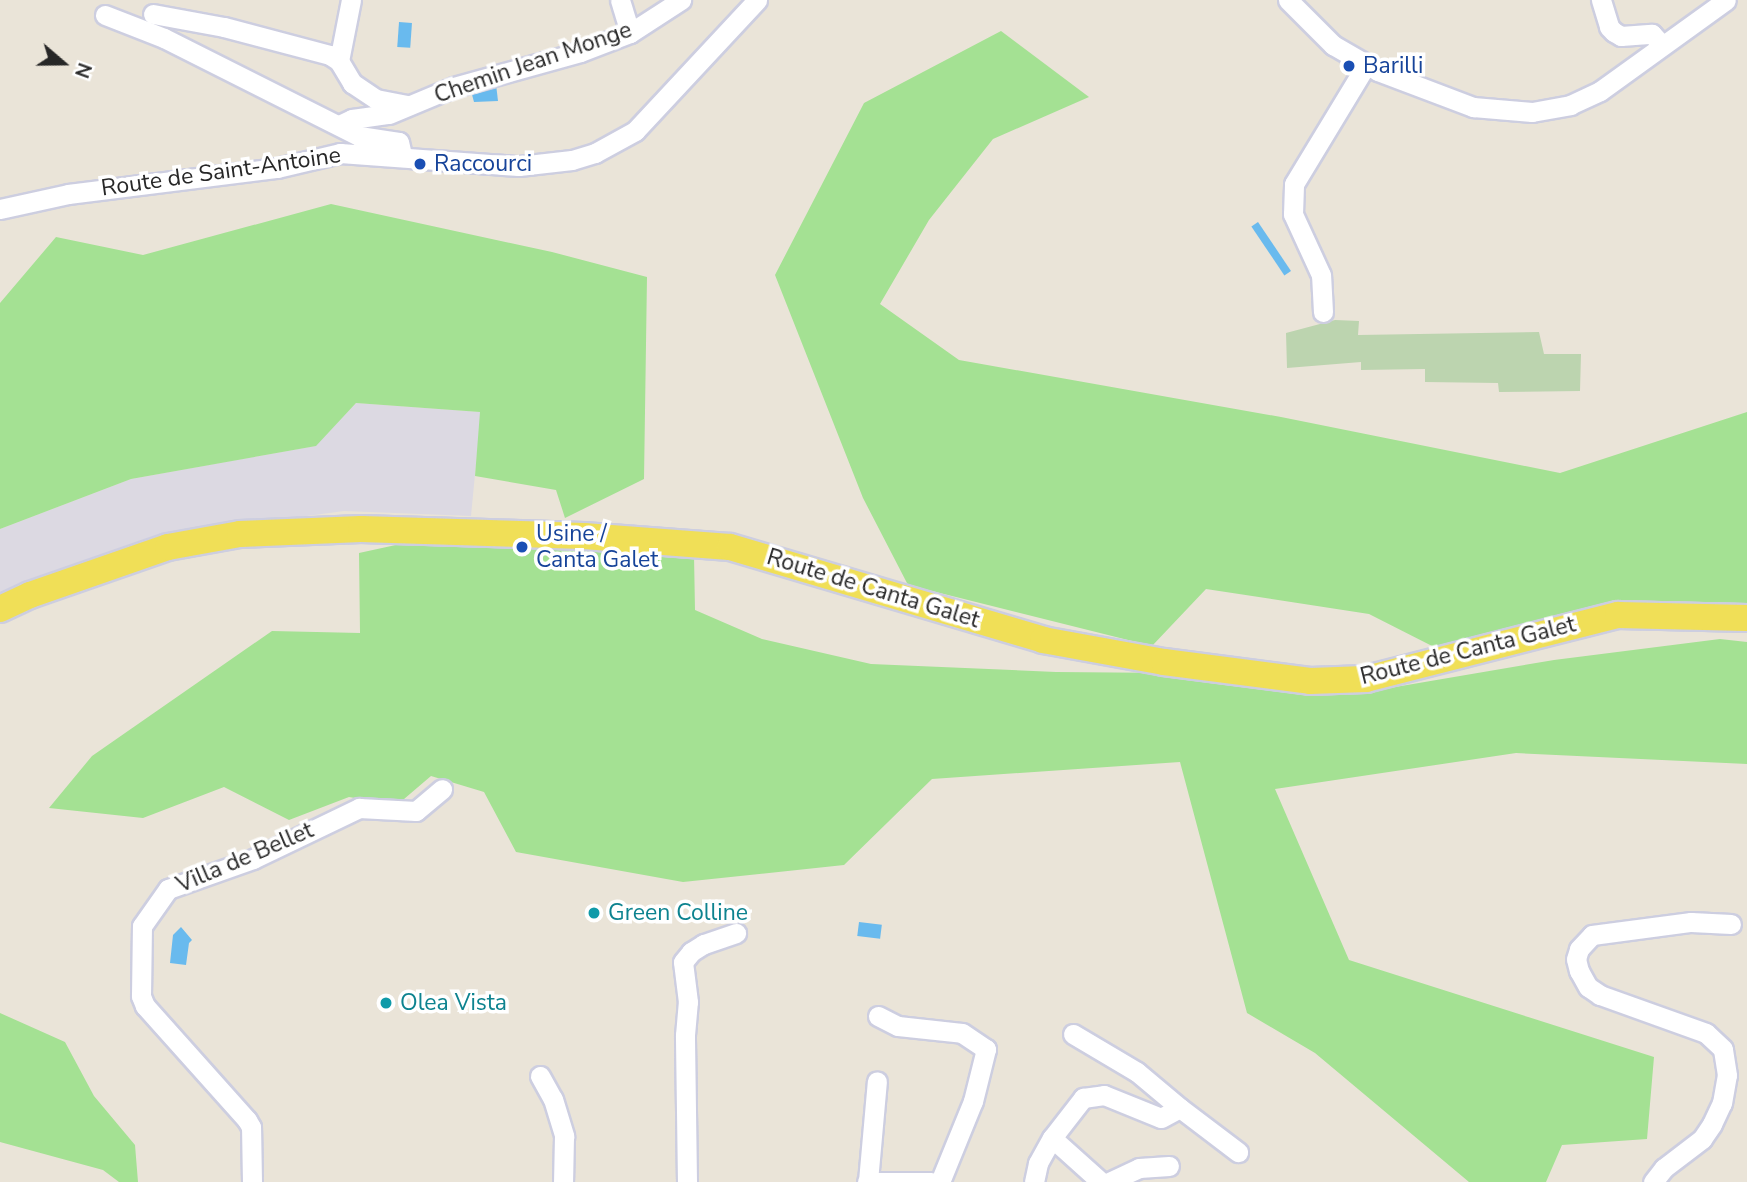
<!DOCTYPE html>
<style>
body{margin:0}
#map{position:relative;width:1747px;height:1182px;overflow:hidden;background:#eae4d8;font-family:"Nunito Sans",sans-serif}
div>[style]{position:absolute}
.industrial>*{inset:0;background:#dcd9e2}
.green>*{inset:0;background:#a4e193}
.cemetery>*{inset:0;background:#bcd4af}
.water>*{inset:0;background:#69baee;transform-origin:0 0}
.roads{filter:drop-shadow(2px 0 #cdcee0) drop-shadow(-2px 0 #cdcee0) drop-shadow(0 2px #cdcee0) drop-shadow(0 -2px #cdcee0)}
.minor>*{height:19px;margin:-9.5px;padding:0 9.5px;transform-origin:9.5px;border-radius:9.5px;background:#fff}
.major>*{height:26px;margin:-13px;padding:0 13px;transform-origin:13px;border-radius:13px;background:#f0df57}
.dots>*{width:19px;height:19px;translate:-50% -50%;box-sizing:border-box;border:4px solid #fff;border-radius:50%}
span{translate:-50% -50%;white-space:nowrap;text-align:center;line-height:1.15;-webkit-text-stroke:7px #fff;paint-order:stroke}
.street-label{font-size:23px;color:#272727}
.transit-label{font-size:23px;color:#164399}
.left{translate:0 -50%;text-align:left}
.culture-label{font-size:23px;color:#0d838f}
.north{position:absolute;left:28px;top:28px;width:70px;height:70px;-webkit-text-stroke:5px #fff;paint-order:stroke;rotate:110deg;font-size:19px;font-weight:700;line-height:28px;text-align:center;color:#272727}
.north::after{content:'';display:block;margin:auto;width:24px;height:32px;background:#272727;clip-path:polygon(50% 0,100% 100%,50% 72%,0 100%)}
</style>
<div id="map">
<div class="industrial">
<i style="clip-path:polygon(356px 403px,481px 412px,471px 516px,344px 511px,171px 534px,0 600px,0 529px,131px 479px,315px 446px)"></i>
</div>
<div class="green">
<i style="clip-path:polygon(1001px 31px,1089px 97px,993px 139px,929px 220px,880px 304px,959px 360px,1281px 417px,1560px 473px,1747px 412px,1747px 610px,1638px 601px,1436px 648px,1369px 614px,1206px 589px,1152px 646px,908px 585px,863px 498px,775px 275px,864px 103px)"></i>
<i style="clip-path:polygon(331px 204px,552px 252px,647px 277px,644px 479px,565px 518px,556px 490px,475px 476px,480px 412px,356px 403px,316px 446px,131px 479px,0 529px,0 303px,56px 237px,143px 255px)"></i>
<i style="clip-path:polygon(405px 543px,694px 555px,695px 610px,762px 639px,871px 664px,1056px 672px,1173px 673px,1366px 692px,1554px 660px,1720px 639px,1747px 642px,1747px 764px,1516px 753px,1275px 789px,1349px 960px,1654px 1057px,1647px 1139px,1562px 1145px,1546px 1182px,1469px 1182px,1315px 1053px,1247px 1013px,1180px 762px,932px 779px,844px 865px,683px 882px,516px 852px,484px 792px,431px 776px,397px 805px,349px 797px,289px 820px,224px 787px,143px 818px,49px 808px,92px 756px,272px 631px,360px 633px,359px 553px)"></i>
<i style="clip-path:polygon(0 1013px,65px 1042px,94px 1096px,135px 1145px,138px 1182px,119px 1182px,103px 1170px,0 1142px)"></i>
</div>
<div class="cemetery">
<i style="clip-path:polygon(1335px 320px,1359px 321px,1358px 335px,1539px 332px,1544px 354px,1581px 354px,1580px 391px,1499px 392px,1498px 383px,1425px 382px,1425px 369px,1361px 370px,1361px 362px,1287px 368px,1286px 333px)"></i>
</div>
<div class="water">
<i style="left:399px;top:22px;width:13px;height:25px;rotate:4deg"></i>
<i style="clip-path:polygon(496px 84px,498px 101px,474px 102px,471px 91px)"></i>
<i style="left:1258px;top:222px;width:59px;height:8px;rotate:56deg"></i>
<i style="left:859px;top:922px;width:23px;height:14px;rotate:7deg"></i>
<i style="clip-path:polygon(181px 927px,192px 940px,189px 943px,186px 965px,170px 963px,173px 935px)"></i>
</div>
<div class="roads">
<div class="minor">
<i style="left:620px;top:0;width:34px;rotate:73deg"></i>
<i style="left:1288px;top:0;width:64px;rotate:45deg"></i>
<i style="left:1333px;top:45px;width:52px;rotate:30deg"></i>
<i style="left:1378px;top:71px;width:102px;rotate:20.8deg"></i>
<i style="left:1473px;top:107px;width:59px;rotate:4.8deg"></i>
<i style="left:1532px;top:112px;width:39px;rotate:-10deg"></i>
<i style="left:1570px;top:105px;width:33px;rotate:-25deg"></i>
<i style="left:1600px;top:91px;width:155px;rotate:-35.8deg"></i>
<i style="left:1601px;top:0;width:28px;rotate:73deg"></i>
<i style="left:1609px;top:27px;width:7px;rotate:45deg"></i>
<i style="left:1614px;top:32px;width:8px;rotate:30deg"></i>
<i style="left:1621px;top:36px;width:31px;rotate:-4deg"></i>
<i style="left:1652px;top:34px;width:15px;rotate:48deg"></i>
<i style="left:153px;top:14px;width:72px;rotate:10.4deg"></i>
<i style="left:224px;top:27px;width:110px;rotate:14.8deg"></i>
<i style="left:330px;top:55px;width:11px;rotate:34deg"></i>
<i style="left:339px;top:61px;width:26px;rotate:59deg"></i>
<i style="left:352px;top:83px;width:29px;rotate:34deg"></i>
<i style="left:376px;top:99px;width:33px;rotate:11deg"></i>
<i style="left:105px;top:15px;width:63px;rotate:21.3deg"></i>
<i style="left:164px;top:38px;width:218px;rotate:26.7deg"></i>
<i style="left:359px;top:136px;width:40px;rotate:8.5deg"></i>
<i style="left:399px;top:142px;width:13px;rotate:77deg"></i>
<i style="left:339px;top:61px;width:62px;rotate:-78.9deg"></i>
<i style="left:339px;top:125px;width:14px;rotate:-25deg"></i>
<i style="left:352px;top:119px;width:37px;rotate:-8deg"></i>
<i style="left:389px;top:114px;width:70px;rotate:-22.6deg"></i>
<i style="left:454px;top:87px;width:131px;rotate:-15.5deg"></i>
<i style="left:580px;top:52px;width:53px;rotate:-20.8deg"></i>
<i style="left:630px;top:33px;width:61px;rotate:-32.9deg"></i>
<i style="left:0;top:209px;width:70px;rotate:-12.4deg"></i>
<i style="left:68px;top:194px;width:211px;rotate:-7.1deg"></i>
<i style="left:277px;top:168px;width:65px;rotate:-13.4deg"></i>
<i style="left:340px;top:153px;width:179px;rotate:4.2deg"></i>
<i style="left:519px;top:166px;width:53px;rotate:-6.5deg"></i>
<i style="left:572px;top:160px;width:24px;rotate:-17deg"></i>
<i style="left:595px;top:153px;width:46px;rotate:-28.8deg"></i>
<i style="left:635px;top:131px;width:179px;rotate:-47deg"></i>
<i style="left:1323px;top:312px;width:37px;rotate:-93deg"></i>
<i style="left:1321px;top:275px;width:67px;rotate:-114.7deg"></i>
<i style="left:1293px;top:214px;width:30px;rotate:-88deg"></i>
<i style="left:1294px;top:184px;width:139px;rotate:-58.8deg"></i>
<i style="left:878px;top:1016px;width:22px;rotate:27deg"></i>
<i style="left:898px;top:1026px;width:64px;rotate:6.2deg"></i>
<i style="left:962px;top:1033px;width:29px;rotate:34deg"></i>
<i style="left:986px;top:1049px;width:54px;rotate:104deg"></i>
<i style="left:973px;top:1101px;width:87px;rotate:112.2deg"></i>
<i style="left:1073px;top:1034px;width:74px;rotate:30.7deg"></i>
<i style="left:1137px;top:1072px;width:56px;rotate:39.9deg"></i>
<i style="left:540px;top:1076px;width:26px;rotate:61deg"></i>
<i style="left:553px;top:1099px;width:39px;rotate:73deg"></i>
<i style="left:564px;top:1136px;width:46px;rotate:91.2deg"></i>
<i style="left:1052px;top:1138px;width:66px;rotate:41.9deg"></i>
<i style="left:868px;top:1181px;width:100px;rotate:-84.9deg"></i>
<i style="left:252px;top:1182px;width:55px;rotate:-91deg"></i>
<i style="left:251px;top:1127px;width:8px;rotate:-120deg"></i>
<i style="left:247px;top:1120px;width:153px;rotate:-131.8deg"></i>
<i style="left:145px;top:1006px;width:11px;rotate:-112deg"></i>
<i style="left:141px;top:996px;width:70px;rotate:-89.2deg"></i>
<i style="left:142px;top:926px;width:45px;rotate:-54.9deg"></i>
<i style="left:168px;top:889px;width:90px;rotate:-19.4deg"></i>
<i style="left:253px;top:859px;width:118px;rotate:-25.7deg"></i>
<i style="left:359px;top:808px;width:57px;rotate:3deg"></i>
<i style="left:416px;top:811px;width:34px;rotate:-40deg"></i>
<i style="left:687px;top:1182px;width:147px;rotate:-90.8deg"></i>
<i style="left:685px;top:1035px;width:33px;rotate:-85deg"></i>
<i style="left:688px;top:1002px;width:40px;rotate:-97.1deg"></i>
<i style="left:683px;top:962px;width:13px;rotate:-51deg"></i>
<i style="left:691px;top:952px;width:15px;rotate:-32deg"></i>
<i style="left:704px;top:944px;width:34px;rotate:-19deg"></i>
<i style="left:867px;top:1182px;width:64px"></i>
<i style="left:1034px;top:1182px;width:19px;rotate:-78deg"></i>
<i style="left:1038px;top:1163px;width:29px;rotate:-61deg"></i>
<i style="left:1052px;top:1138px;width:51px;rotate:-52.2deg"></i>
<i style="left:1083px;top:1098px;width:21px;rotate:-8deg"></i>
<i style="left:1104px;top:1095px;width:61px;rotate:22deg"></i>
<i style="left:1161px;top:1118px;width:21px;rotate:-28deg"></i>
<i style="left:1180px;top:1108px;width:73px;rotate:37.2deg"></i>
<i style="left:1109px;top:1182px;width:33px;rotate:-25deg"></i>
<i style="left:1139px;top:1168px;width:30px;rotate:-4deg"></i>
<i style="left:1653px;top:1182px;width:18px;rotate:-52deg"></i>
<i style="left:1664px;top:1168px;width:48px;rotate:-37.3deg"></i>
<i style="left:1702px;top:1139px;width:18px;rotate:-56deg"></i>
<i style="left:1712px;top:1124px;width:23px;rotate:-65deg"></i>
<i style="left:1722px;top:1103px;width:28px;rotate:-80deg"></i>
<i style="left:1727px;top:1075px;width:26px;rotate:-99deg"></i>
<i style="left:1723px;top:1049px;width:23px;rotate:-137deg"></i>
<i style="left:1706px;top:1033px;width:113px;rotate:-160.3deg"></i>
<i style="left:1600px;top:995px;width:14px;rotate:-146deg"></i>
<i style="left:1588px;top:987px;width:18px;rotate:-119deg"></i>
<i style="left:1579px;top:971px;width:12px;rotate:-104deg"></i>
<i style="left:1576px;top:959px;width:10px;rotate:-73deg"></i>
<i style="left:1579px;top:949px;width:19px;rotate:-47deg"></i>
<i style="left:1592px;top:935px;width:100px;rotate:-7.5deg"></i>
<i style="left:1691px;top:922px;width:40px;rotate:2.9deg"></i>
</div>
<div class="major">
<i style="left:0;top:609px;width:33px;rotate:-25deg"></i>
<i style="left:30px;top:595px;width:146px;rotate:-19.2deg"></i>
<i style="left:168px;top:547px;width:73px;rotate:-10.2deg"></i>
<i style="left:240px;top:534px;width:121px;rotate:-2.4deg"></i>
<i style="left:361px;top:529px;width:223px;rotate:1.8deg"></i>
<i style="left:584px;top:536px;width:146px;rotate:4.3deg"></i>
<i style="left:730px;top:547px;width:327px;rotate:16.5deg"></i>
<i style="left:1043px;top:640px;width:123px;rotate:10.3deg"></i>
<i style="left:1164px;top:662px;width:147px;rotate:7.4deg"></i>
<i style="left:1310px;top:681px;width:56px;rotate:-2deg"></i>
<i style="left:1366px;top:679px;width:260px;rotate:-14.3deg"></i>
<i style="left:1618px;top:615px;width:129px;rotate:1.3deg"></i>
</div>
</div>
<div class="dots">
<i style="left:1349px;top:66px;background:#1a4fb4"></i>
<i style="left:420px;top:164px;background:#1a4fb4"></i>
<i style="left:522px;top:547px;background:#1a4fb4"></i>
<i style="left:594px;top:913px;background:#0f9aa8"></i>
<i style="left:386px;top:1003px;background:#0f9aa8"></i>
</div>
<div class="street-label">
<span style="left:533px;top:63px;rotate:-19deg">Chemin Jean Monge</span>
<span style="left:221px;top:172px;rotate:-8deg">Route de Saint-Antoine</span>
<span style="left:873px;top:589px;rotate:17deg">Route de Canta Galet</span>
<span style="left:1468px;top:651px;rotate:-14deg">Route de Canta Galet</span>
<span style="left:245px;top:858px;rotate:-23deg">Villa de Bellet</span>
</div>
<div class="transit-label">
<span class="left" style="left:1363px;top:66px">Barilli</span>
<span class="left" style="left:434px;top:164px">Raccourci</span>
<span class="left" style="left:536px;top:547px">Usine /<br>Canta Galet</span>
</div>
<div class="culture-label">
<span class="left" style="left:608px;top:913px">Green Colline</span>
<span class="left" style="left:400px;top:1003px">Olea Vista</span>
</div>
<div class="north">N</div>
</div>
